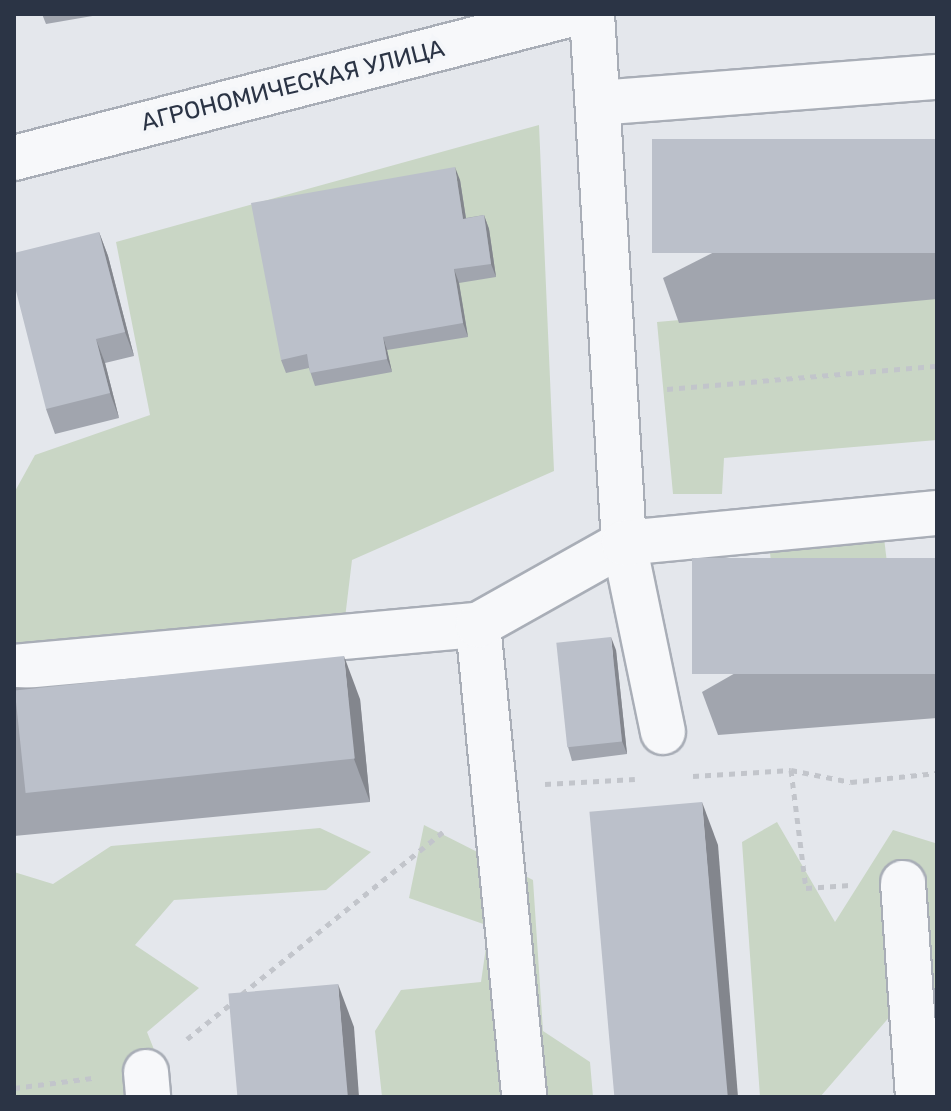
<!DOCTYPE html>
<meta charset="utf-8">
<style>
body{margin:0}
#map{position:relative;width:951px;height:1111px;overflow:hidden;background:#e4e7ec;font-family:Rubik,sans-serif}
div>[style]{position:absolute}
.green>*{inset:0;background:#c9d6c5;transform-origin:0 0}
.path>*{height:5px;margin-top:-2.5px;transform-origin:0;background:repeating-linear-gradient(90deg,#c2c5cb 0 6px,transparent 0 12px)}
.roads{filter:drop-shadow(2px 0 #a9aeb7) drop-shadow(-2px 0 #a9aeb7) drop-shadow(0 2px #a9aeb7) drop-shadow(0 -2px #a9aeb7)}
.minor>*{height:44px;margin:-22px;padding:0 22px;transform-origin:22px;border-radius:22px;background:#f7f8fa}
.wall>*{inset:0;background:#a1a5ae}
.shaded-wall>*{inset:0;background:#83868d}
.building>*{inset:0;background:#bbc0ca;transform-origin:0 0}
span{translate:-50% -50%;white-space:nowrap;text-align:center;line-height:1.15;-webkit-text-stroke:8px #f4f6f9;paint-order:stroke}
.street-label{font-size:24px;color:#2b3445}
.frame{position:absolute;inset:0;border:16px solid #2b3445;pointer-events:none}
</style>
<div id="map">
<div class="green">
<i style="clip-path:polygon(539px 125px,554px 471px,352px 560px,339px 668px,14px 699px,14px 493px,35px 455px,150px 415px,116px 242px)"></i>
<i style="clip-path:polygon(937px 297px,937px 440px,724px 458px,722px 494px,673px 494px,657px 322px)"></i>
<i style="left:884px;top:538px;width:41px;height:115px;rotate:83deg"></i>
<i style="clip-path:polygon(777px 822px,835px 922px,893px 830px,935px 843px,937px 987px,892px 1014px,820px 1097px,760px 1097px,742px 842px)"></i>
<i style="clip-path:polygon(424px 825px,533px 880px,543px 1031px,590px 1062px,593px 1097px,382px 1097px,375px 1031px,401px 990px,481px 982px,489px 926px,409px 898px)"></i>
<i style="clip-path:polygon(320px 828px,371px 852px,326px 890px,174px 900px,135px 945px,199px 988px,147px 1032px,173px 1097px,14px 1097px,14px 872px,53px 884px,111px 846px)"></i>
</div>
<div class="path">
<i style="left:667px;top:389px;width:271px;rotate:-4.9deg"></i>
<i style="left:791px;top:770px;width:119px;rotate:82.8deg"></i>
<i style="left:806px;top:888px;width:44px;rotate:-3.9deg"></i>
<i style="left:693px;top:776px;width:98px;rotate:-3.5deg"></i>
<i style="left:791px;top:770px;width:61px;rotate:11.3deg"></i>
<i style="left:851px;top:782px;width:86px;rotate:-6deg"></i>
<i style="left:545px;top:784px;width:90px;rotate:-3.2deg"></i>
<i style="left:242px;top:994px;width:258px;rotate:-38.9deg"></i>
<i style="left:187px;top:1039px;width:58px;rotate:-38.7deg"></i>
<i style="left:14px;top:1088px;width:79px;rotate:-7.3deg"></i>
</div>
<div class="roads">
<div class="minor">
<i style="left:598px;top:103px;width:340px;rotate:-4.4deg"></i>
<i style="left:14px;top:158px;width:576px;rotate:-14.47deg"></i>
<i style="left:478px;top:625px;width:474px;rotate:84.4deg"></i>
<i style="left:14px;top:667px;width:466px;rotate:-5.2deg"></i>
<i style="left:478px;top:625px;width:167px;rotate:-29.3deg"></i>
<i style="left:624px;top:543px;width:530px;rotate:-93.46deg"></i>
<i style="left:663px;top:732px;width:193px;rotate:-101.7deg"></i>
<i style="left:624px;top:543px;width:314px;rotate:-5.5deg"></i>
<i style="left:903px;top:883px;width:215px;rotate:86deg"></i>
<i style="left:146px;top:1072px;width:25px;rotate:85deg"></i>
</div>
</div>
<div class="wall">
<i style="clip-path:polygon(42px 14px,104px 14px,46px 24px)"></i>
<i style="clip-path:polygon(937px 139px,937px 299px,679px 323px,663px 278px)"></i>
<i style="clip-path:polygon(460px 180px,466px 218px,484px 215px,489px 229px,496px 277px,459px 283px,468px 337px,387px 350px,392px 372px,315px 386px,309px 368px,286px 373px,281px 360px)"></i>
<i style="clip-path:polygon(99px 232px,108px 256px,134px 356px,105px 363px,119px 418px,55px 434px,46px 409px)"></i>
<i style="clip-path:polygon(937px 558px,937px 718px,718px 735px,702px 692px)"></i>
<i style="clip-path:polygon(616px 650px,627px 754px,572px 761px,568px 747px)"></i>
<i style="clip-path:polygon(14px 687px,360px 699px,370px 802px,14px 836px)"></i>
</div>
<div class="shaded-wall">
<i style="clip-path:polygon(455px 167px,460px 180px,468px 232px,463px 219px)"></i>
<i style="clip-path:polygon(484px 215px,489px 229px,496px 277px,491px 264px)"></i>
<i style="clip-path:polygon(99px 232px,108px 256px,134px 356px,125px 332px)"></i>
<i style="clip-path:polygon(454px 269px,459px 283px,468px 337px,463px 323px)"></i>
<i style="clip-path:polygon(383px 337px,387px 350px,392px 372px,387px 359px)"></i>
<i style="clip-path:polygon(96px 339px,105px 363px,119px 418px,110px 393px)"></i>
<i style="clip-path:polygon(611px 637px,616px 650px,627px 754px,622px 741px)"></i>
<i style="clip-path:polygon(344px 656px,360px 699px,370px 802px,354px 759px)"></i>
<i style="clip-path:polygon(702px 802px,718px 845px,738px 1097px,726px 1097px)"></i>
<i style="clip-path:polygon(338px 984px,354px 1027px,359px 1097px,347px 1097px)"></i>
</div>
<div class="building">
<i style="left:937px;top:139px;width:114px;height:285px;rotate:90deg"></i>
<i style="clip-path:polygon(455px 167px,463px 219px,484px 215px,491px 264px,454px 269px,463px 323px,383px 337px,387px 359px,310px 373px,307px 354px,281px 360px,251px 203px)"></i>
<i style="clip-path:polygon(99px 232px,125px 332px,96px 339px,110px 393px,46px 409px,14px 283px,14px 253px)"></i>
<i style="left:937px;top:558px;width:116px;height:245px;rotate:90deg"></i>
<i style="left:611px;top:637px;width:105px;height:55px;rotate:84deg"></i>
<i style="left:344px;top:656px;width:103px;height:331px;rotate:84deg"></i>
<i style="left:702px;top:802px;width:296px;height:113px;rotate:85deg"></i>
<i style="left:338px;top:984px;width:113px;height:110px;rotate:85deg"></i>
</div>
<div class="street-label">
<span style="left:293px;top:86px;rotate:-14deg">АГРОНОМИЧЕСКАЯ УЛИЦА</span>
</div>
<div class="frame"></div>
</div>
